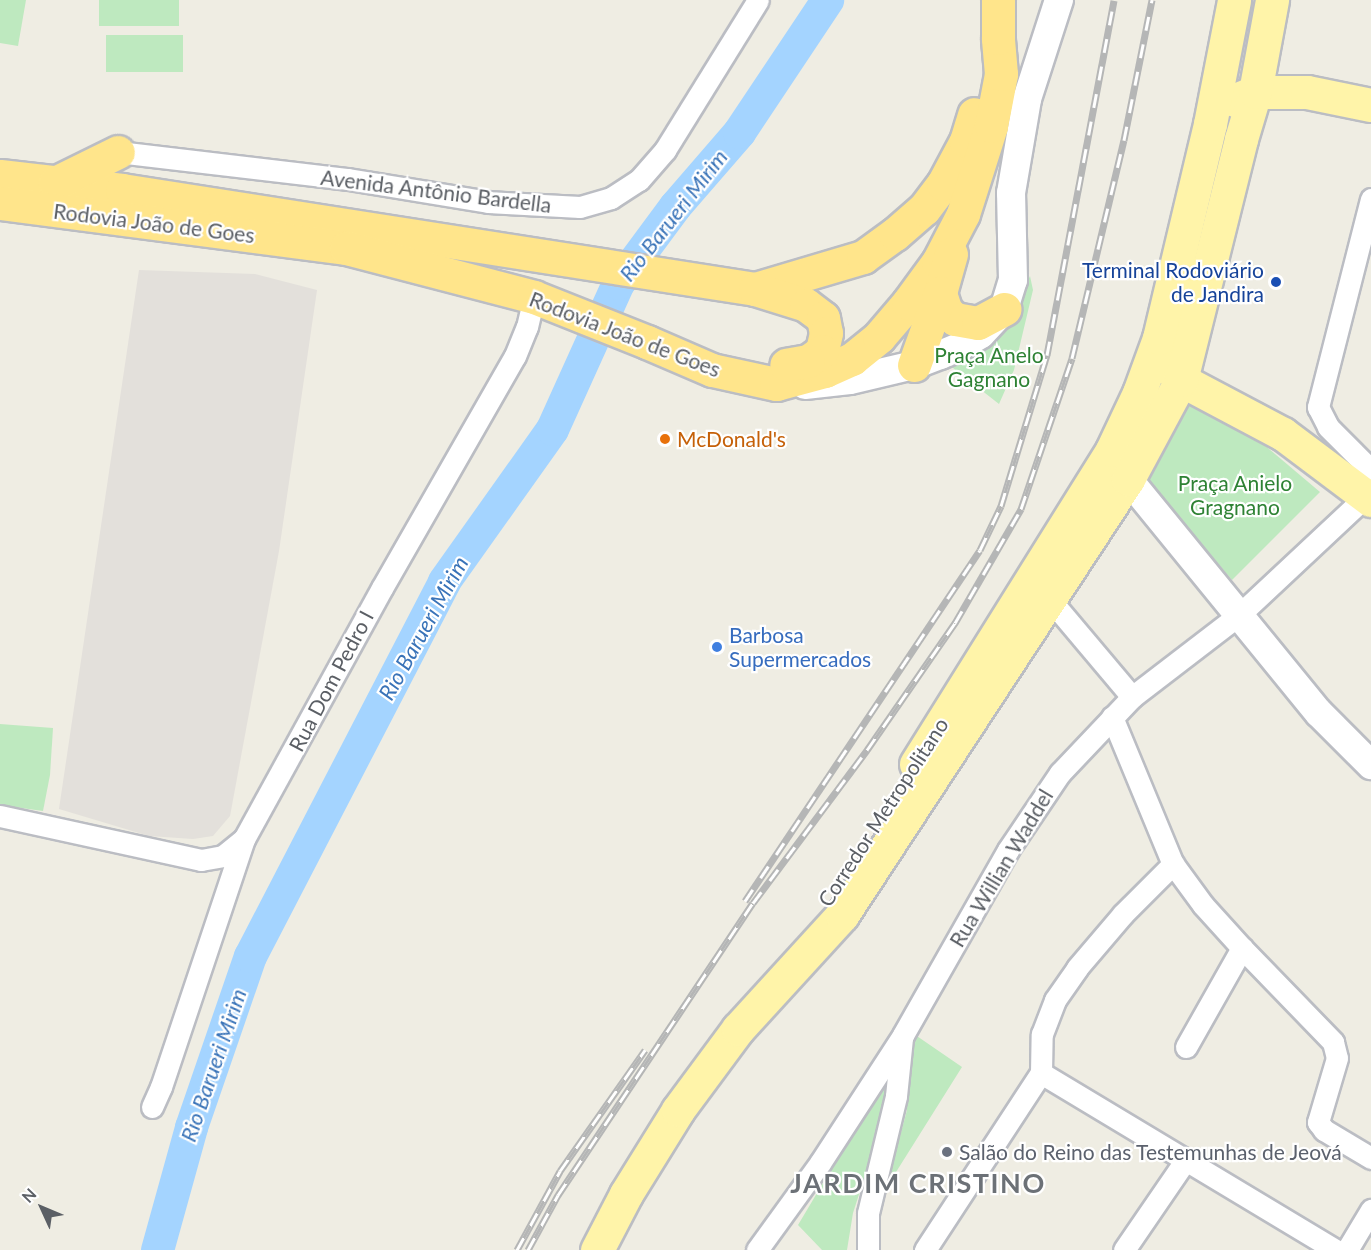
<!DOCTYPE html>
<meta charset="utf-8">
<style>
body{margin:0}
#map{position:relative;width:1371px;height:1250px;overflow:hidden;background:#efede3;font-family:Lato,sans-serif}
div>[style]{position:absolute}
.industrial>*{inset:0;background:#e3e0db}
.green>*{inset:0;background:#bee9bf;transform-origin:0 0}
.river>*{height:33px;margin:-16.5px;padding:0 16.5px;transform-origin:16.5px;border-radius:16.5px;background:#a4d4ff}
.roads{filter:drop-shadow(2px 0 #bbbdc3) drop-shadow(-2px 0 #bbbdc3) drop-shadow(0 2px #bbbdc3) drop-shadow(0 -2px #bbbdc3)}
.street>*{height:21px;margin:-10.5px;padding:0 10.5px;transform-origin:10.5px;border-radius:10.5px;background:#fff}
.secondary>*{height:28px;margin:-14px;padding:0 14px;transform-origin:14px;border-radius:14px;background:#fff}
.primary>*{height:33px;margin:-16.5px;padding:0 16.5px;transform-origin:16.5px;border-radius:16.5px;background:#fff4a9}
.highway>*{height:33px;margin:-16.5px;padding:0 16.5px;transform-origin:16.5px;border-radius:16.5px;background:#ffe58b}
.rail>*{height:7px;margin-top:-3.5px;transform-origin:0;background:repeating-linear-gradient(90deg,#fff 0 14px,#b5b6b6 0 28px);box-sizing:border-box;border-block:2px solid #b5b6b6}
.dots>*{width:16px;height:16px;translate:-50% -50%;box-sizing:border-box;border:3px solid #fff;border-radius:50%}
span{translate:-50% -50%;white-space:nowrap;text-align:center;line-height:1.15;-webkit-text-stroke:4.5px #fff;paint-order:stroke}
.street-label{font-size:21px;color:#5b5f65}
.transit-label{font-size:21px;color:#164399}
.right{translate:-100% -50%;text-align:right}
.park-label{font-size:21px;color:#2e8234}
.food-label{font-size:21px;color:#c56008}
.left{translate:0 -50%;text-align:left}
.shop-label{font-size:21px;color:#366cbe}
.worship-label{font-size:21px;color:#5b616d}
.water-label{font-size:22px;color:#3973b8;font-style:italic}
.district-label{font-size:27px;color:#6c7177;font-weight:700;letter-spacing:1.5px}
.north{position:absolute;left:12px;top:1178px;width:60px;height:60px;-webkit-text-stroke:4px #fff;paint-order:stroke;rotate:314deg;font-size:16px;font-weight:700;line-height:24px;text-align:center;color:#5b5f65}
.north::after{content:'';display:block;margin:auto;width:21px;height:27px;background:#5b5f65;clip-path:polygon(50% 0,100% 100%,50% 72%,0 100%)}
</style>
<div id="map">
<div class="industrial">
<i style="clip-path:polygon(139px 270px,255px 274px,317px 290px,279px 551px,230px 816px,213px 836px,193px 839px,149px 836px,59px 809px)"></i>
</div>
<div class="green">
<i style="clip-path:polygon(0 0,26px 0,18px 46px,0 43px)"></i>
<i style="left:99px;top:0;width:80px;height:26px"></i>
<i style="left:183px;top:35px;width:37px;height:77px;rotate:90deg"></i>
<i style="clip-path:polygon(1030px 276px,1033px 290px,1014px 370px,999px 404px,948px 364px,1010px 320px)"></i>
<i style="clip-path:polygon(1184px 401px,1262px 443px,1320px 492px,1232px 580px,1141px 474px)"></i>
<i style="clip-path:polygon(0 724px,53px 728px,50px 775px,43px 811px,0 805px)"></i>
<i style="clip-path:polygon(911px 1032px,962px 1067px,886px 1188px,907px 1110px,908px 1047px)"></i>
<i style="clip-path:polygon(882px 1084px,890px 1084px,892px 1092px,853px 1213px,847px 1250px,822px 1250px,798px 1225px)"></i>
</div>
<div class="river">
<i style="left:157px;top:1250px;width:128px;rotate:-74.5deg"></i>
<i style="left:191px;top:1127px;width:181px;rotate:-71deg"></i>
<i style="left:250px;top:956px;width:422px;rotate:-62.6deg"></i>
<i style="left:444px;top:581px;width:186px;rotate:-54.6deg"></i>
<i style="left:552px;top:429px;width:160px;rotate:-65.7deg"></i>
<i style="left:618px;top:283px;width:96px;rotate:-53.5deg"></i>
<i style="left:675px;top:206px;width:98px;rotate:-49.1deg"></i>
<i style="left:739px;top:132px;width:159px;rotate:-56.3deg"></i>
</div>
<div class="roads">
<div class="street">
<i style="left:118px;top:152px;width:232px;rotate:6.7deg"></i>
<i style="left:348px;top:179px;width:142px;rotate:9.3deg"></i>
<i style="left:488px;top:202px;width:92px;rotate:3.1deg"></i>
<i style="left:580px;top:207px;width:32px;rotate:-16deg"></i>
<i style="left:611px;top:198px;width:33px;rotate:-33deg"></i>
<i style="left:639px;top:180px;width:40px;rotate:-49deg"></i>
<i style="left:665px;top:150px;width:176px;rotate:-58.2deg"></i>
<i style="left:1371px;top:199px;width:215px;rotate:104.3deg"></i>
<i style="left:1318px;top:407px;width:22px;rotate:63deg"></i>
<i style="left:1328px;top:427px;width:61px;rotate:45deg"></i>
<i style="left:1058px;top:609px;width:115px;rotate:49.9deg"></i>
<i style="left:1112px;top:717px;width:159px;rotate:67.5deg"></i>
<i style="left:1173px;top:864px;width:51px;rotate:53.8deg"></i>
<i style="left:1203px;top:905px;width:58px;rotate:47.8deg"></i>
<i style="left:1242px;top:948px;width:131px;rotate:45.9deg"></i>
<i style="left:1333px;top:1042px;width:16px;rotate:76deg"></i>
<i style="left:1337px;top:1058px;width:67px;rotate:106.5deg"></i>
<i style="left:1318px;top:1122px;width:10px;rotate:53deg"></i>
<i style="left:1324px;top:1130px;width:55px;rotate:30.8deg"></i>
<i style="left:0;top:816px;width:206px;rotate:12.3deg"></i>
<i style="left:201px;top:860px;width:22px;rotate:-10deg"></i>
<i style="left:223px;top:856px;width:27px;rotate:-39deg"></i>
<i style="left:244px;top:839px;width:286px;rotate:-61.2deg"></i>
<i style="left:382px;top:588px;width:267px;rotate:-60.2deg"></i>
<i style="left:515px;top:356px;width:31px;rotate:-68deg"></i>
<i style="left:527px;top:327px;width:31px;rotate:-77deg"></i>
<i style="left:1186px;top:1047px;width:114px;rotate:-60.5deg"></i>
<i style="left:1041px;top:1073px;width:39px;rotate:-89deg"></i>
<i style="left:1042px;top:1034px;width:36px;rotate:-69deg"></i>
<i style="left:1055px;top:1000px;width:39px;rotate:-55deg"></i>
<i style="left:1077px;top:968px;width:71px;rotate:-49.6deg"></i>
<i style="left:1123px;top:914px;width:71px;rotate:-45deg"></i>
<i style="left:152px;top:1107px;width:22px;rotate:-66deg"></i>
<i style="left:161px;top:1087px;width:262px;rotate:-71.5deg"></i>
<i style="left:757px;top:1250px;width:107px;rotate:-54.1deg"></i>
<i style="left:820px;top:1163px;width:153px;rotate:-57deg"></i>
<i style="left:903px;top:1035px;width:213px;rotate:-60.4deg"></i>
<i style="left:1008px;top:850px;width:93px;rotate:-56deg"></i>
<i style="left:1060px;top:773px;width:105px;rotate:-46.5deg"></i>
<i style="left:1132px;top:697px;width:135px;rotate:-37.5deg"></i>
<i style="left:1239px;top:615px;width:174px;rotate:-43.1deg"></i>
<i style="left:868px;top:1250px;width:37px;rotate:-90deg"></i>
<i style="left:868px;top:1213px;width:120px;rotate:-76.5deg"></i>
<i style="left:896px;top:1096px;width:58px;rotate:-84.1deg"></i>
<i style="left:925px;top:1250px;width:212px;rotate:-56.8deg"></i>
<i style="left:1041px;top:1073px;width:343px;rotate:31deg"></i>
<i style="left:1124px;top:1250px;width:108px;rotate:-55.6deg"></i>
<i style="left:1347px;top:1250px;width:47px;rotate:-59deg"></i>
</div>
<div class="secondary">
<i style="left:805px;top:385px;width:45px;rotate:-6.3deg"></i>
<i style="left:850px;top:380px;width:66px;rotate:-13.2deg"></i>
<i style="left:914px;top:365px;width:28px;rotate:-21deg"></i>
<i style="left:940px;top:355px;width:23px;rotate:-23deg"></i>
<i style="left:961px;top:346px;width:23px;rotate:-31deg"></i>
<i style="left:981px;top:334px;width:34px;rotate:-47deg"></i>
<i style="left:1004px;top:309px;width:30px;rotate:-73deg"></i>
<i style="left:1013px;top:280px;width:87px;rotate:-91.3deg"></i>
<i style="left:1011px;top:193px;width:95px;rotate:-80.3deg"></i>
<i style="left:1027px;top:99px;width:104px;rotate:-72.1deg"></i>
<i style="left:1128px;top:479px;width:302px;rotate:50.8deg"></i>
<i style="left:1319px;top:713px;width:74px;rotate:45deg"></i>
</div>
<div class="primary">
<i style="left:1235px;top:100px;width:22px;rotate:-22deg"></i>
<i style="left:1255px;top:92px;width:52px"></i>
<i style="left:1307px;top:92px;width:65px;rotate:11.5deg"></i>
<i style="left:1166px;top:364px;width:22px;rotate:47deg"></i>
<i style="left:1181px;top:380px;width:115px;rotate:27.9deg"></i>
<i style="left:1283px;top:434px;width:110px;rotate:36.9deg"></i>
<i style="left:916px;top:764px;width:370px;rotate:-58deg"></i>
<i style="left:1112px;top:450px;width:63px;rotate:-64.7deg"></i>
<i style="left:1139px;top:393px;width:59px;rotate:-70deg"></i>
<i style="left:1159px;top:338px;width:220px;rotate:-76.6deg"></i>
<i style="left:1210px;top:124px;width:126px;rotate:-79deg"></i>
<i style="left:597px;top:1250px;width:63px;rotate:-62.6deg"></i>
<i style="left:626px;top:1194px;width:99px;rotate:-58.2deg"></i>
<i style="left:678px;top:1110px;width:101px;rotate:-53.5deg"></i>
<i style="left:738px;top:1029px;width:154px;rotate:-47.6deg"></i>
<i style="left:842px;top:915px;width:521px;rotate:-56.74deg"></i>
<i style="left:1128px;top:479px;width:112px;rotate:-61.8deg"></i>
<i style="left:1181px;top:380px;width:248px;rotate:-76deg"></i>
<i style="left:1241px;top:139px;width:49px;rotate:-73.4deg"></i>
<i style="left:1255px;top:92px;width:94px;rotate:-79.5deg"></i>
</div>
<div class="highway">
<i style="left:0;top:176px;width:123px;rotate:6.5deg"></i>
<i style="left:122px;top:190px;width:641px;rotate:8.89deg"></i>
<i style="left:755px;top:289px;width:113px;rotate:-16.5deg"></i>
<i style="left:863px;top:257px;width:39px;rotate:-36deg"></i>
<i style="left:895px;top:234px;width:38px;rotate:-41deg"></i>
<i style="left:924px;top:209px;width:31px;rotate:-53deg"></i>
<i style="left:943px;top:184px;width:49px;rotate:-61.9deg"></i>
<i style="left:966px;top:141px;width:28px;rotate:-73deg"></i>
<i style="left:55px;top:183px;width:70px;rotate:-26.2deg"></i>
<i style="left:0;top:203px;width:349px;rotate:7.4deg"></i>
<i style="left:346px;top:248px;width:194px;rotate:14.6deg"></i>
<i style="left:534px;top:297px;width:122px;rotate:21.7deg"></i>
<i style="left:647px;top:342px;width:71px;rotate:23.3deg"></i>
<i style="left:712px;top:370px;width:66px;rotate:12.3deg"></i>
<i style="left:776px;top:384px;width:51px;rotate:-14.9deg"></i>
<i style="left:825px;top:371px;width:30px;rotate:-24deg"></i>
<i style="left:852px;top:359px;width:35px;rotate:-39deg"></i>
<i style="left:879px;top:337px;width:45px;rotate:-49.5deg"></i>
<i style="left:908px;top:303px;width:51px;rotate:-53.8deg"></i>
<i style="left:938px;top:262px;width:54px;rotate:-62.5deg"></i>
<i style="left:963px;top:214px;width:92px;rotate:-72.3deg"></i>
<i style="left:991px;top:126px;width:53px;rotate:-79.1deg"></i>
<i style="left:1001px;top:74px;width:36px;rotate:-95deg"></i>
<i style="left:998px;top:38px;width:38px;rotate:-90deg"></i>
<i style="left:951px;top:254px;width:41px;rotate:105.8deg"></i>
<i style="left:940px;top:293px;width:19px;rotate:72deg"></i>
<i style="left:946px;top:311px;width:12px;rotate:42deg"></i>
<i style="left:955px;top:319px;width:23px;rotate:10deg"></i>
<i style="left:978px;top:323px;width:30px;rotate:-28deg"></i>
<i style="left:755px;top:289px;width:53px;rotate:17.4deg"></i>
<i style="left:806px;top:305px;width:21px;rotate:37deg"></i>
<i style="left:823px;top:318px;width:15px;rotate:79deg"></i>
<i style="left:826px;top:333px;width:18px;rotate:103deg"></i>
<i style="left:822px;top:351px;width:17px;rotate:144deg"></i>
<i style="left:808px;top:361px;width:22px;rotate:170deg"></i>
<i style="left:914px;top:365px;width:77px;rotate:-70.1deg"></i>
</div>
</div>
<div class="rail">
<i style="left:745px;top:901px;width:422px;rotate:-56.2deg"></i>
<i style="left:980px;top:550px;width:49px;rotate:-64.5deg"></i>
<i style="left:1001px;top:506px;width:158px;rotate:-73.1deg"></i>
<i style="left:1047px;top:355px;width:361px;rotate:-79.3deg"></i>
<i style="left:517px;top:1250px;width:90px;rotate:-61.4deg"></i>
<i style="left:560px;top:1171px;width:148px;rotate:-54.9deg"></i>
<i style="left:528px;top:1250px;width:63px;rotate:-61.4deg"></i>
<i style="left:558px;top:1195px;width:351px;rotate:-56.3deg"></i>
<i style="left:753px;top:903px;width:191px;rotate:-53.3deg"></i>
<i style="left:867px;top:750px;width:155px;rotate:-55.3deg"></i>
<i style="left:955px;top:623px;width:132px;rotate:-59.9deg"></i>
<i style="left:1021px;top:509px;width:159px;rotate:-71.3deg"></i>
<i style="left:1072px;top:358px;width:224px;rotate:-76.6deg"></i>
<i style="left:1124px;top:140px;width:143px;rotate:-78.7deg"></i>
</div>
<div class="dots">
<i style="left:1276px;top:282px;background:#1a4fb4"></i>
<i style="left:665px;top:439px;background:#e8710a"></i>
<i style="left:717px;top:647px;background:#3f7fe0"></i>
<i style="left:947px;top:1152px;background:#6b7280"></i>
</div>
<div class="street-label">
<span style="left:436px;top:191px;rotate:7deg">Avenida Antônio Bardella</span>
<span style="left:154px;top:223px;rotate:7deg">Rodovia João de Goes</span>
<span style="left:625px;top:334px;rotate:21deg">Rodovia João de Goes</span>
<span style="left:331px;top:681px;rotate:-62deg">Rua Dom Pedro I</span>
<span style="left:883px;top:812px;rotate:-57deg">Corredor Metropolitano</span>
<span style="left:1001px;top:868px;rotate:-59deg">Rua Willian Waddel</span>
</div>
<div class="transit-label">
<span class="right" style="left:1264px;top:282px">Terminal Rodoviário<br>de Jandira</span>
</div>
<div class="park-label">
<span style="left:989px;top:367px">Praça Anelo<br>Gagnano</span>
<span style="left:1235px;top:495px">Praça Anielo<br>Gragnano</span>
</div>
<div class="food-label">
<span class="left" style="left:677px;top:439px">McDonald's</span>
</div>
<div class="shop-label">
<span class="left" style="left:729px;top:647px">Barbosa<br>Supermercados</span>
</div>
<div class="worship-label">
<span class="left" style="left:959px;top:1152px">Salão do Reino das Testemunhas de Jeová</span>
</div>
<div class="water-label">
<span style="left:673px;top:215px;rotate:-52deg">Rio Barueri Mirim</span>
<span style="left:423px;top:628px;rotate:-61deg">Rio Barueri Mirim</span>
<span style="left:213px;top:1065px;rotate:-71deg">Rio Barueri Mirim</span>
</div>
<div class="district-label">
<span style="left:918px;top:1183px">JARDIM CRISTINO</span>
</div>
<div class="north">N</div>
</div>
